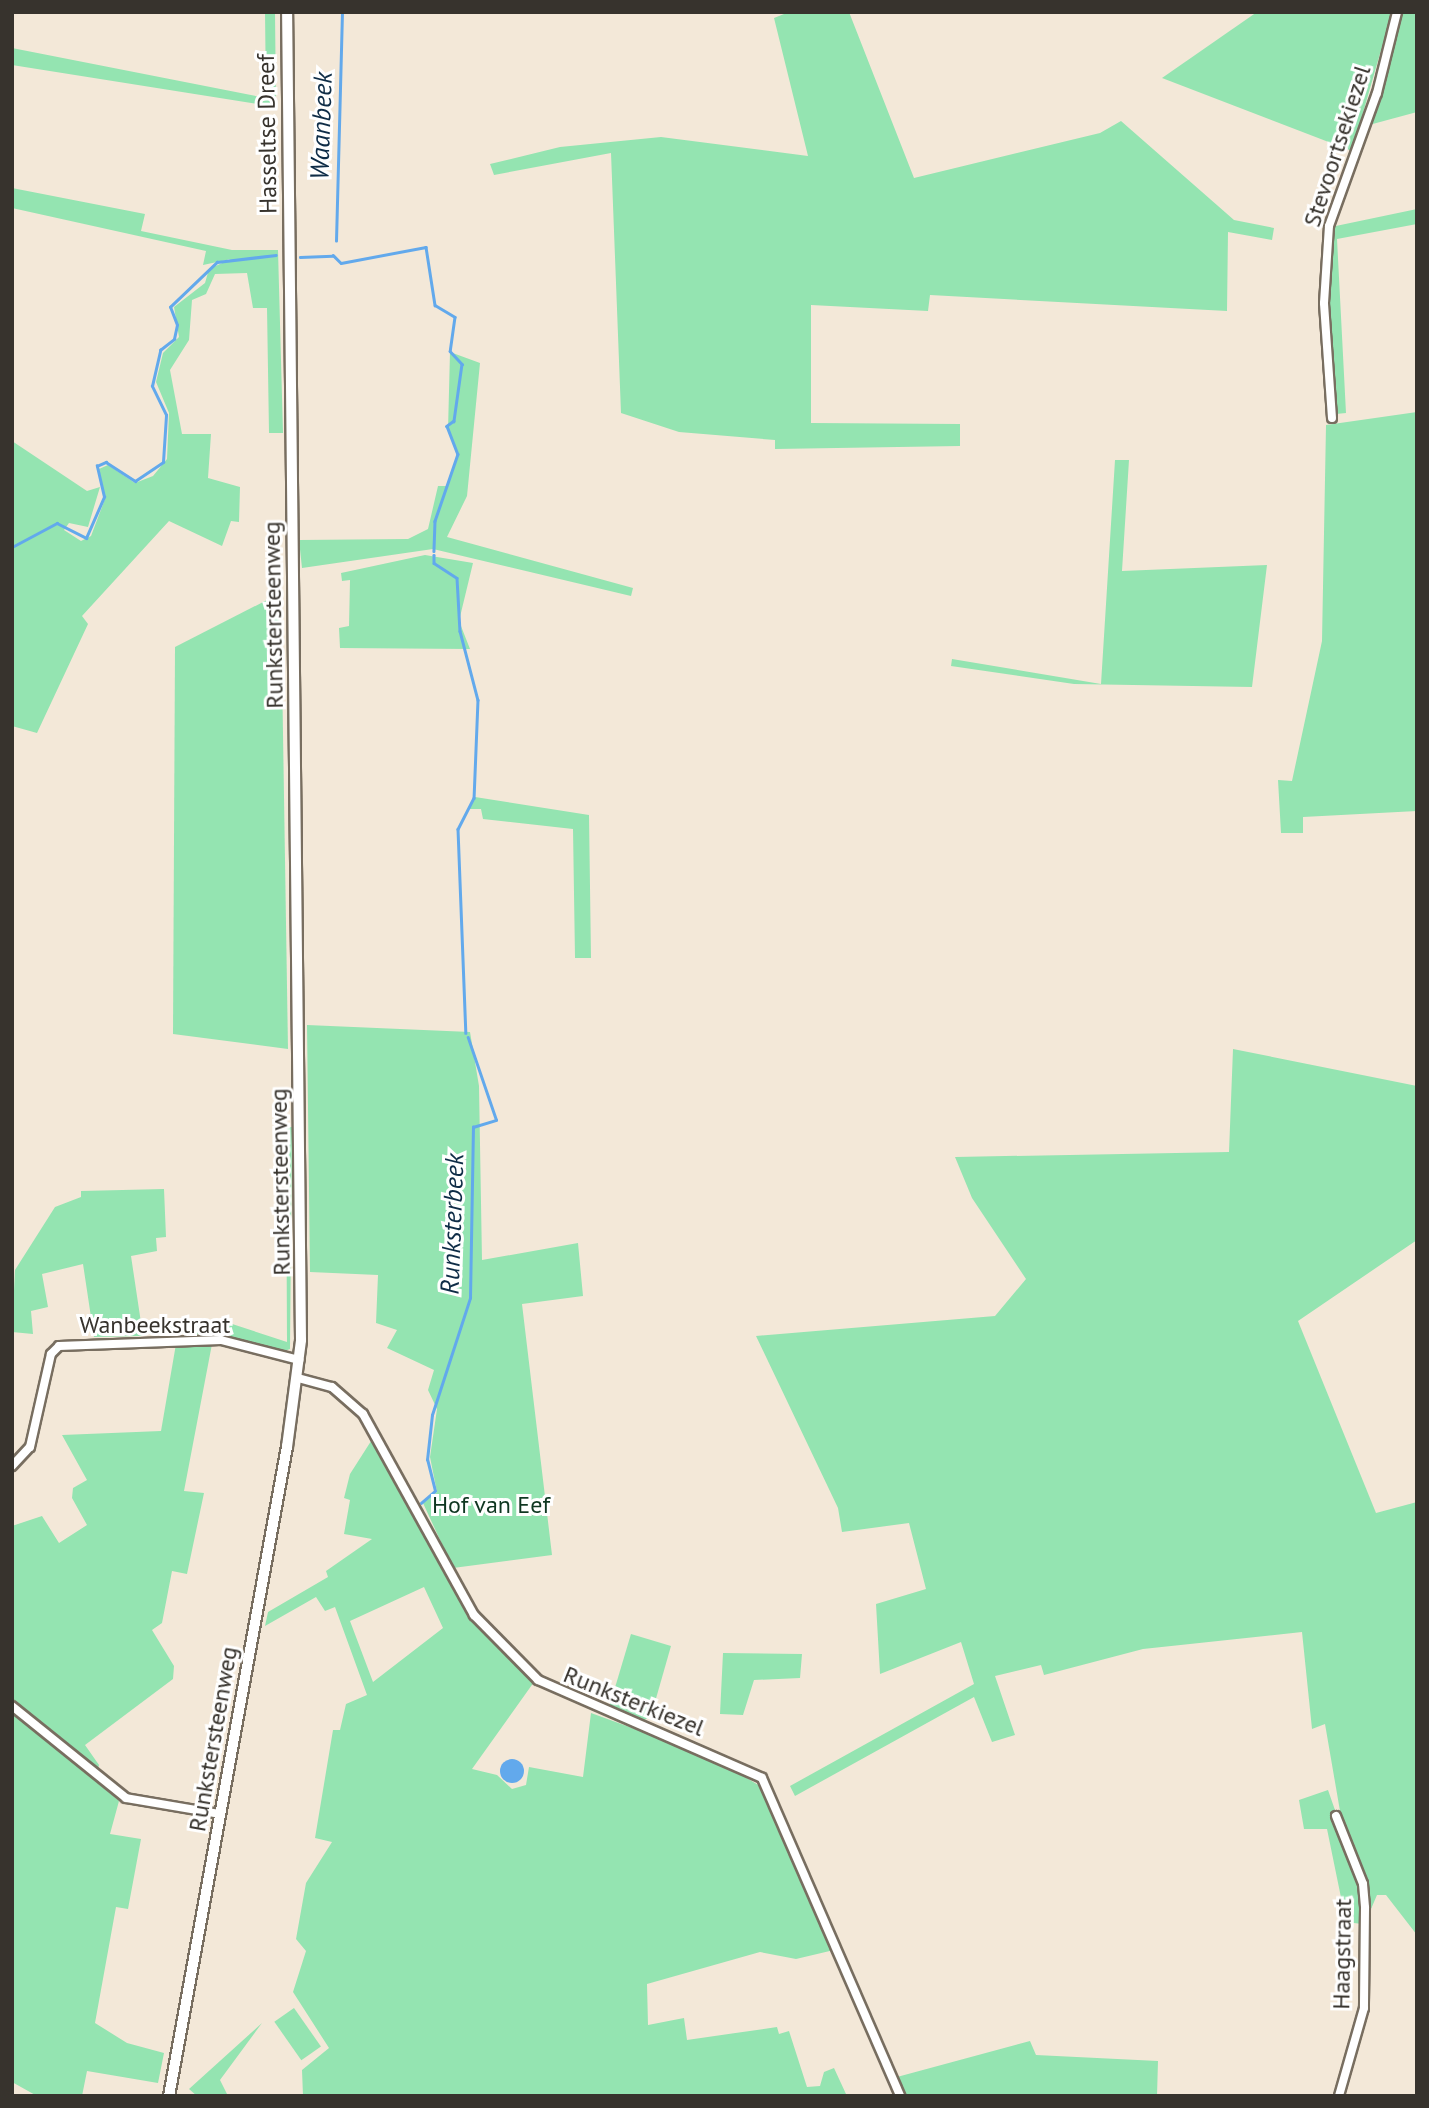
<!DOCTYPE html>
<style>
body{margin:0}
#map{position:relative;width:1429px;height:2108px;overflow:hidden;background:#f3e8d8;font-family:"PT Sans",sans-serif}
div>[style]{position:absolute}
.green>*{inset:0;background:#94e4b1;transform-origin:0 0}
.water>*{inset:0;background:#62a9ec}
.round{border-radius:50%}
.stream>*{height:2.5px;margin:-1.25px;padding:0 1.25px;transform-origin:1.25px;border-radius:1.25px;background:#62a9ec}
.roads{filter:drop-shadow(2px 0 #786e60) drop-shadow(-2px 0 #786e60) drop-shadow(0 2px #786e60) drop-shadow(0 -2px #786e60)}
.minor>*{height:8px;margin:-4px;padding:0 4px;transform-origin:4px;border-radius:4px;background:#fff}
.tertiary>*{height:10px;margin:-5px;padding:0 5px;transform-origin:5px;border-radius:5px;background:#fff}
span{translate:-50% -50%;white-space:nowrap;text-align:center;line-height:1.15;-webkit-text-stroke:6px #fff;paint-order:stroke}
.street-label{font-size:24px;color:#37332d}
.park-label{font-size:24px;color:#0f3721}
.water-label{font-size:26px;color:#0e2c46;font-style:italic}
.frame{position:absolute;inset:0;border:14px solid #37332d;pointer-events:none}
</style>
<div id="map">
<div class="green">
<i style="clip-path:polygon(265px 12px,275px 12px,276px 107px,12px 65px,12px 48px,266px 98px)"></i>
<i style="clip-path:polygon(789px 12px,849px 12px,914px 178px,1100px 133px,1121px 121px,1234px 220px,1274px 228px,1272px 240px,1228px 232px,1227px 311px,930px 295px,928px 311px,811px 305px,811px 423px,960px 424px,960px 446px,775px 449px,775px 440px,679px 432px,621px 413px,611px 153px,494px 175px,490px 164px,560px 147px,661px 137px,808px 156px,774px 18px)"></i>
<i style="clip-path:polygon(1257px 12px,1392px 12px,1352px 151px,1162px 78px)"></i>
<i style="clip-path:polygon(1402px 12px,1417px 12px,1417px 112px,1369px 125px)"></i>
<i style="clip-path:polygon(12px 188px,145px 214px,141px 231px,232px 250px,278px 250px,283px 433px,269px 433px,267px 308px,253px 308px,247px 273px,215px 274px,206px 294px,192px 300px,189px 340px,170px 370px,182px 434px,211px 434px,208px 478px,240px 487px,239px 522px,231px 521px,222px 546px,169px 521px,82px 616px,88px 624px,37px 733px,12px 726px,12px 441px,87px 491px,100px 487px,88px 527px,69px 523px,64px 530px,81px 541px,91px 536px,105px 499px,99px 469px,108px 465px,135px 483px,153px 476px,167px 459px,169px 413px,156px 382px,163px 353px,179px 337px,174px 307px,205px 283px,209px 269px,231px 259px,203px 265px,206px 251px,12px 208px)"></i>
<i style="clip-path:polygon(1417px 209px,1417px 224px,1337px 239px,1346px 413px,1336px 414px,1326px 274px,1331px 227px)"></i>
<i style="clip-path:polygon(450px 352px,480px 363px,467px 496px,447px 537px,633px 588px,631px 596px,433px 549px,302px 568px,299px 540px,408px 539px,428px 529px,438px 486px,448px 486px,457px 454px,448px 430px)"></i>
<i style="clip-path:polygon(1417px 412px,1417px 811px,1303px 817px,1303px 833px,1281px 833px,1278px 780px,1292px 781px,1322px 641px,1326px 425px)"></i>
<i style="clip-path:polygon(1115px 460px,1129px 460px,1122px 571px,1267px 565px,1252px 687px,1074px 684px,951px 666px,952px 659px,1101px 684px)"></i>
<i style="clip-path:polygon(425px 555px,473px 563px,459px 621px,470px 649px,340px 648px,339px 628px,349px 626px,350px 580px,342px 581px,341px 573px)"></i>
<i style="clip-path:polygon(267px 600px,281px 607px,288px 1049px,173px 1034px,175px 647px)"></i>
<i style="clip-path:polygon(475px 797px,589px 815px,591px 958px,575px 958px,573px 829px,483px 819px,481px 809px,469px 809px)"></i>
<i style="clip-path:polygon(307px 1025px,470px 1032px,479px 1086px,482px 1260px,578px 1243px,583px 1296px,522px 1304px,552px 1555px,453px 1568px,423px 1503px,437px 1492px,430px 1457px,437px 1409px,428px 1390px,434px 1370px,387px 1348px,397px 1330px,376px 1323px,378px 1275px,310px 1272px)"></i>
<i style="clip-path:polygon(1233px 1049px,1417px 1086px,1417px 1240px,1298px 1321px,1376px 1513px,1417px 1502px,1417px 1935px,1386px 1895px,1377px 1895px,1368px 1916px,1365px 1876px,1340px 1811px,1325px 1724px,1312px 1729px,1302px 1632px,1143px 1649px,1044px 1675px,1041px 1665px,995px 1676px,1015px 1735px,992px 1742px,974px 1697px,795px 1796px,790px 1786px,974px 1684px,961px 1642px,880px 1674px,876px 1604px,926px 1589px,909px 1523px,842px 1532px,838px 1508px,756px 1336px,995px 1316px,1026px 1279px,972px 1198px,955px 1157px,1229px 1152px)"></i>
<i style="clip-path:polygon(286px 1127px,292px 1127px,290px 1349px,282px 1352px,218px 1335px,158px 1333px,168px 1318px,223px 1321px,287px 1342px)"></i>
<i style="clip-path:polygon(164px 1189px,166px 1237px,156px 1238px,157px 1251px,131px 1256px,143px 1336px,94px 1337px,83px 1264px,42px 1274px,48px 1307px,31px 1311px,33px 1334px,12px 1332px,15px 1270px,55px 1207px,81px 1197px,81px 1191px)"></i>
<i style="clip-path:polygon(176px 1344px,212px 1344px,184px 1491px,204px 1493px,187px 1574px,172px 1571px,162px 1623px,152px 1630px,174px 1666px,173px 1679px,85px 1745px,99px 1765px,95px 1780px,119px 1801px,110px 1834px,141px 1839px,128px 1909px,116px 1907px,95px 2023px,127px 2043px,164px 2053px,158px 2083px,87px 2071px,82px 2096px,37px 2096px,12px 2082px,12px 1526px,42px 1516px,59px 1543px,87px 1525px,72px 1498px,73px 1488px,87px 1480px,62px 1435px,161px 1431px)"></i>
<i style="clip-path:polygon(evenodd,373px 1438px,465px 1610px,534px 1682px,472px 1769px,497px 1775px,512px 1789px,526px 1785px,529px 1767px,583px 1777px,591px 1713px,712px 1757px,765px 1789px,834px 1950px,796px 1959px,760px 1952px,647px 1984px,648px 2025px,684px 2018px,687px 2040px,777px 2027px,779px 2034px,789px 2031px,807px 2087px,820px 2086px,824px 2072px,834px 2068px,846px 2094px,303px 2096px,302px 2070px,329px 2048px,293px 1992px,306px 1951px,296px 1939px,306px 1883px,332px 1842px,315px 1838px,333px 1730px,340px 1730px,346px 1704px,367px 1695px,335px 1607px,325px 1611px,316px 1597px,265px 1626px,268px 1612px,328px 1577px,326px 1571px,372px 1539px,344px 1534px,350px 1500px,344px 1498px,350px 1474px,373px 1438px,424px 1587px,443px 1628px,373px 1682px,350px 1621px,424px 1587px)"></i>
<i style="clip-path:polygon(631px 1634px,671px 1646px,651px 1716px,639px 1723px,608px 1711px)"></i>
<i style="clip-path:polygon(723px 1653px,802px 1654px,800px 1678px,754px 1680px,743px 1715px,720px 1714px)"></i>
<i style="clip-path:polygon(1328px 1790px,1359px 1879px,1362px 1924px,1346px 1922px,1327px 1829px,1304px 1829px,1299px 1800px)"></i>
<i style="left:294px;top:2008px;width:47px;height:24px;rotate:55deg"></i>
<i style="clip-path:polygon(262px 2023px,220px 2080px,228px 2096px,197px 2096px,189px 2089px)"></i>
<i style="clip-path:polygon(1030px 2041px,1036px 2055px,1158px 2061px,1157px 2096px,906px 2096px,897px 2077px)"></i>
</div>
<div class="water">
<i class="round" style="left:500px;top:1759px;width:24px;height:24px"></i>
</div>
<div class="stream">
<i style="left:336px;top:241px;width:229px;rotate:-88.5deg"></i>
<i style="left:333px;top:255px;width:11px;rotate:45deg"></i>
<i style="left:341px;top:263px;width:86px;rotate:-10.7deg"></i>
<i style="left:426px;top:247px;width:59px;rotate:81.2deg"></i>
<i style="left:435px;top:305px;width:23px;rotate:31deg"></i>
<i style="left:455px;top:317px;width:34px;rotate:98deg"></i>
<i style="left:450px;top:351px;width:18px;rotate:47deg"></i>
<i style="left:462px;top:364px;width:58px;rotate:98deg"></i>
<i style="left:454px;top:421px;width:9px;rotate:144deg"></i>
<i style="left:447px;top:426px;width:30px;rotate:69deg"></i>
<i style="left:458px;top:454px;width:71px;rotate:108.9deg"></i>
<i style="left:435px;top:521px;width:30px;rotate:92deg"></i>
<i style="left:300px;top:257px;width:32px;rotate:-2deg"></i>
<i style="left:12px;top:547px;width:51px;rotate:-28.1deg"></i>
<i style="left:57px;top:523px;width:33px;rotate:27deg"></i>
<i style="left:86px;top:538px;width:45px;rotate:-66.3deg"></i>
<i style="left:104px;top:497px;width:32px;rotate:-103deg"></i>
<i style="left:97px;top:466px;width:10px;rotate:-24deg"></i>
<i style="left:106px;top:462px;width:35px;rotate:33deg"></i>
<i style="left:135px;top:481px;width:34px;rotate:-34deg"></i>
<i style="left:163px;top:462px;width:47px;rotate:-86.3deg"></i>
<i style="left:166px;top:415px;width:32px;rotate:-116deg"></i>
<i style="left:152px;top:386px;width:37px;rotate:-77deg"></i>
<i style="left:160px;top:350px;width:18px;rotate:-38deg"></i>
<i style="left:174px;top:339px;width:14px;rotate:-78deg"></i>
<i style="left:177px;top:325px;width:19px;rotate:-111deg"></i>
<i style="left:170px;top:307px;width:65px;rotate:-43.8deg"></i>
<i style="left:217px;top:262px;width:59px;rotate:-6.8deg"></i>
<i style="left:434px;top:555px;width:8px;rotate:90deg"></i>
<i style="left:434px;top:563px;width:27px;rotate:33deg"></i>
<i style="left:457px;top:578px;width:53px;rotate:86.8deg"></i>
<i style="left:460px;top:631px;width:71px;rotate:75.4deg"></i>
<i style="left:478px;top:700px;width:98px;rotate:92.3deg"></i>
<i style="left:474px;top:798px;width:35px;rotate:117deg"></i>
<i style="left:458px;top:829px;width:204px;rotate:87.8deg"></i>
<i style="left:12px;top:581px;width:7px;rotate:90deg"></i>
<i style="left:421px;top:1503px;width:18px;rotate:-41deg"></i>
<i style="left:435px;top:1491px;width:32px;rotate:-104deg"></i>
<i style="left:427px;top:1460px;width:45px;rotate:-83.7deg"></i>
<i style="left:432px;top:1415px;width:123px;rotate:-72deg"></i>
<i style="left:470px;top:1298px;width:171px;rotate:-89deg"></i>
<i style="left:473px;top:1127px;width:24px;rotate:-17deg"></i>
<i style="left:496px;top:1120px;width:87px;rotate:-108.9deg"></i>
</div>
<div class="roads">
<div class="minor">
<i style="left:1332px;top:418px;width:115px;rotate:-94deg"></i>
<i style="left:1324px;top:303px;width:77px;rotate:-86.3deg"></i>
<i style="left:1329px;top:226px;width:141px;rotate:-70.2deg"></i>
<i style="left:1377px;top:93px;width:83px;rotate:-76.1deg"></i>
<i style="left:298px;top:1378px;width:35px;rotate:15deg"></i>
<i style="left:332px;top:1387px;width:41px;rotate:41.1deg"></i>
<i style="left:363px;top:1414px;width:230px;rotate:61.1deg"></i>
<i style="left:474px;top:1615px;width:91px;rotate:45.4deg"></i>
<i style="left:538px;top:1680px;width:244px;rotate:23.6deg"></i>
<i style="left:762px;top:1778px;width:347px;rotate:66.5deg"></i>
<i style="left:12px;top:1466px;width:26px;rotate:-47deg"></i>
<i style="left:30px;top:1447px;width:95px;rotate:-77.3deg"></i>
<i style="left:51px;top:1354px;width:11px;rotate:-45deg"></i>
<i style="left:59px;top:1346px;width:162px;rotate:-2.1deg"></i>
<i style="left:221px;top:1340px;width:81px;rotate:14.4deg"></i>
<i style="left:12px;top:1706px;width:146px;rotate:38.9deg"></i>
<i style="left:126px;top:1798px;width:95px;rotate:9.7deg"></i>
<i style="left:1336px;top:1816px;width:73px;rotate:68.3deg"></i>
<i style="left:1363px;top:1884px;width:24px;rotate:85deg"></i>
<i style="left:1365px;top:1908px;width:100px;rotate:90.6deg"></i>
<i style="left:1364px;top:2008px;width:91px;rotate:105.9deg"></i>
</div>
<div class="tertiary">
<i style="left:169px;top:2096px;width:660px;rotate:-79.7deg"></i>
<i style="left:287px;top:1447px;width:108px;rotate:-82.5deg"></i>
<i style="left:301px;top:1340px;width:1328px;rotate:-90.6deg"></i>
</div>
</div>
<div class="street-label">
<span style="left:267px;top:134px;rotate:-91deg">Hasseltse Dreef</span>
<span style="left:1337px;top:146px;rotate:-72deg">Stevoortsekiezel</span>
<span style="left:273px;top:615px;rotate:-91deg">Runkstersteenweg</span>
<span style="left:280px;top:1182px;rotate:-91deg">Runkstersteenweg</span>
<span style="left:155px;top:1325px">Wanbeekstraat</span>
<span style="left:634px;top:1701px;rotate:22deg">Runksterkiezel</span>
<span style="left:213px;top:1739px;rotate:-80deg">Runkstersteenweg</span>
<span style="left:1342px;top:1954px;rotate:-89deg">Haagstraat</span>
</div>
<div class="park-label">
<span style="left:491px;top:1505px">Hof van Eef</span>
</div>
<div class="water-label">
<span style="left:321px;top:126px;rotate:-88deg">Waanbeek</span>
<span style="left:452px;top:1224px;rotate:-88deg">Runksterbeek</span>
</div>
<div class="frame"></div>
</div>
